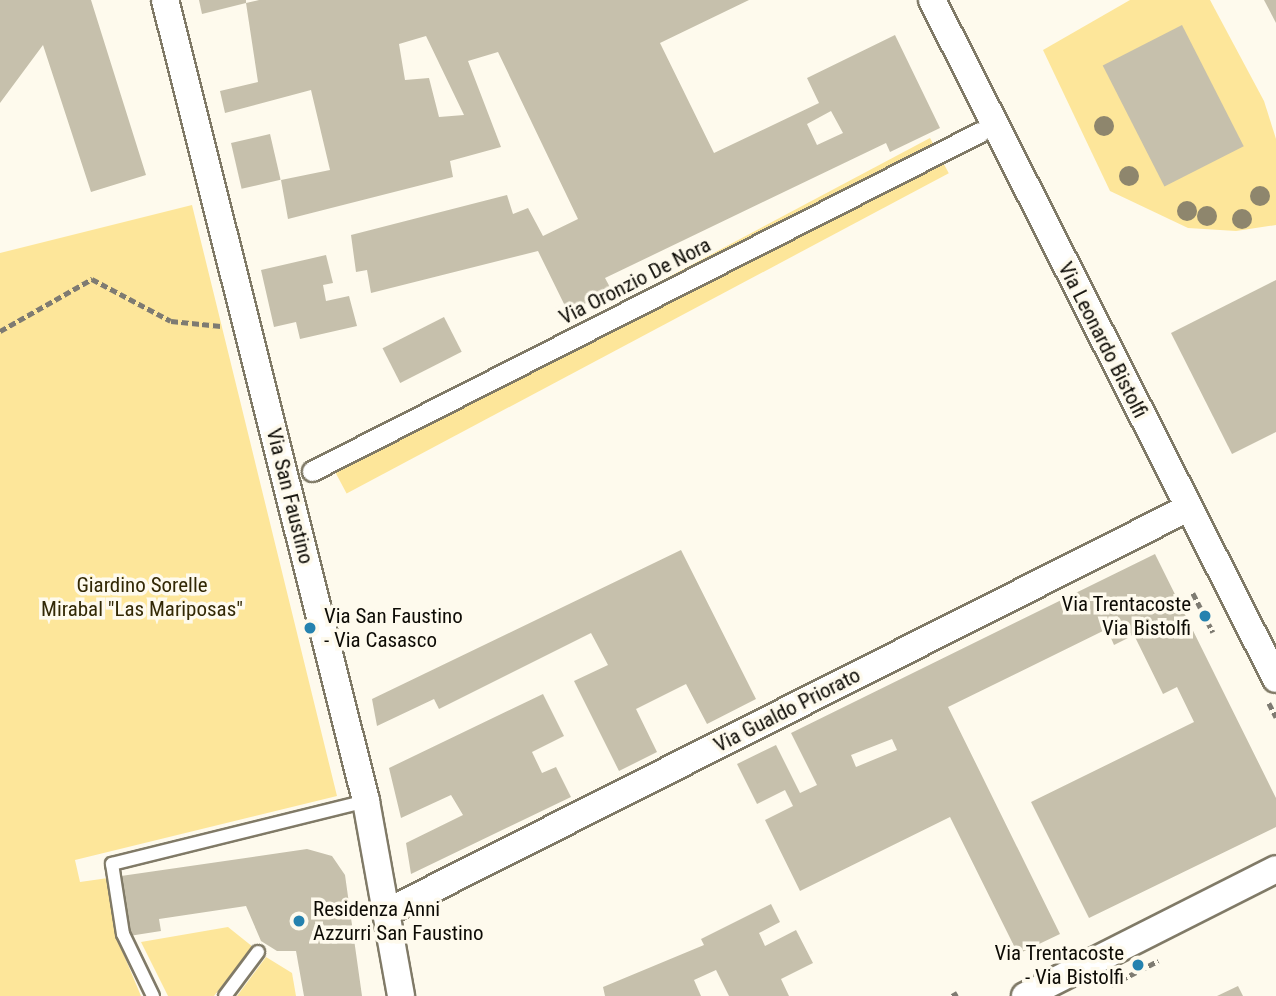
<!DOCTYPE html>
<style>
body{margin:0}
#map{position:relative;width:1276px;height:996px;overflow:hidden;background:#fefaed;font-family:"Roboto Condensed",sans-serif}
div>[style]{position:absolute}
.green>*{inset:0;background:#fde69a;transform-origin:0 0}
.building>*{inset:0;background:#c6c0ac;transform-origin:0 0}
.path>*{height:4.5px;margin-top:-2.25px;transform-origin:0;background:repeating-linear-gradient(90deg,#7e7b72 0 7px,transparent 0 10.5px)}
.roads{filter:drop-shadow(2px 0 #807a67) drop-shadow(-2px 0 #807a67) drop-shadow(0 2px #807a67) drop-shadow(0 -2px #807a67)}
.service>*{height:12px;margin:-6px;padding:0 6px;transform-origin:6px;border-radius:6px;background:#fff}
.pedestrian>*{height:19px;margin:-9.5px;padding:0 9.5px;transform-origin:9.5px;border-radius:9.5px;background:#fff}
.minor>*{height:26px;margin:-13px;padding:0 13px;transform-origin:13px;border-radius:13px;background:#fff}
.trees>*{width:20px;height:20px;margin:-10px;border-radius:50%;background:#8e866d}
.dots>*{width:19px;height:19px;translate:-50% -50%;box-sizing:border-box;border:4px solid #fefaed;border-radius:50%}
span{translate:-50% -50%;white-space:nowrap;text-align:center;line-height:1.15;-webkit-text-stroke:7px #fefaed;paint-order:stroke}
.street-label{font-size:21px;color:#0d0b05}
.park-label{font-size:21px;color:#322805}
.poi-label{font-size:21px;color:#0d0b05}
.right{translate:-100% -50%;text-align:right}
.left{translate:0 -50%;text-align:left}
</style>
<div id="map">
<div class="green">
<i style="clip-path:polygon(1130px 0,1210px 0,1264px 101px,1276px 139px,1276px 225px,1236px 231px,1188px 228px,1110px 191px,1043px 50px)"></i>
<i style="left:930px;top:138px;width:40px;height:682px;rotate:62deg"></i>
<i style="clip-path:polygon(192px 205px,337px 796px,75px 860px,80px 882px,108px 878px,116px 936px,141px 996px,0 996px,0 253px)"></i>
<i style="clip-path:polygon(228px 927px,253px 947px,214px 996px,168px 996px,141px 942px)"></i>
<i style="clip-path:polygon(266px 957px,292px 973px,296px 996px,237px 996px)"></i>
</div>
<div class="building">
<i style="clip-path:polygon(0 0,91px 0,146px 175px,91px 192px,43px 45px,0 103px)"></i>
<i style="clip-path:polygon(199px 0,246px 0,246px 3px,202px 14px)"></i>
<i style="clip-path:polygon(evenodd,259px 0,749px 0,660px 43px,714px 153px,819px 103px,807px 78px,895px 35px,940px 128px,890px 152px,886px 143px,605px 278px,612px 291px,568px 312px,538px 251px,371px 293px,367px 270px,356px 272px,351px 235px,507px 195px,513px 214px,528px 208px,543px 236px,578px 219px,498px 52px,468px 61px,501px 147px,450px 161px,453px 177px,288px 219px,281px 180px,330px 170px,311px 90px,225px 113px,220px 91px,258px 82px,246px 3px,259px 0,426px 36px,464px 115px,439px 117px,429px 78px,405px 80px,399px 44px,426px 36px,259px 0,831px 111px,843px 133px,817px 145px,807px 124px,831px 111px)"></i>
<i style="clip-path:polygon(1264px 0,1276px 0,1276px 23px)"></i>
<i style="left:1182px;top:25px;width:136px;height:89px;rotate:63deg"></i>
<i style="left:270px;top:134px;width:47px;height:40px;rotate:77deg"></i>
<i style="clip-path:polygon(326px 255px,333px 283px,323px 285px,326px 301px,349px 296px,357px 326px,300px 339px,296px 322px,274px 327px,261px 270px)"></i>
<i style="clip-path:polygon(1276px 280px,1276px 432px,1232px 454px,1171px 333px)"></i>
<i style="left:444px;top:317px;width:39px;height:69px;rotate:63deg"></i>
<i style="clip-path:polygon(681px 550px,756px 699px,707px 724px,686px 684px,636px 709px,657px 752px,619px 771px,574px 681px,608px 665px,591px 633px,439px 709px,434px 699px,377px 726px,372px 699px)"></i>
<i style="clip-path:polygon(evenodd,1155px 554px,1276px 798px,1276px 827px,1089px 918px,1031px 802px,1194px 722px,1177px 687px,1163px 694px,1134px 635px,1114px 645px,1107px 629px,948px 707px,1060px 934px,1018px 954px,950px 817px,800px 891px,765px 820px,793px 806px,785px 790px,757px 804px,737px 764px,776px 745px,800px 793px,817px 785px,791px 733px,1155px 554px,892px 739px,897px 750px,856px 767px,851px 755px,892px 739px)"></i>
<i style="clip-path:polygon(543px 694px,564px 736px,532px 752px,542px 773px,556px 767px,571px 797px,411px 874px,406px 843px,463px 815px,451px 795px,401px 818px,389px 768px)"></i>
<i style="clip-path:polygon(307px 849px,332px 856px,345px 875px,362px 996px,304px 996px,296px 951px,277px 951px,261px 941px,246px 906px,159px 919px,161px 931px,129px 936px,121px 876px)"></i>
<i style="clip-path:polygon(771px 904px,780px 922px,759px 933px,765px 946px,796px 930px,813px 963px,781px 979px,789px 996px,729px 996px,716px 970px,694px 980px,701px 996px,605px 996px,603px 987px,704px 945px,701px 939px)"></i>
<i style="clip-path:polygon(1238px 986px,1243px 996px,1217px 996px)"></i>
</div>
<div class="path">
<i style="left:0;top:331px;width:106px;rotate:-29.5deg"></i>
<i style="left:92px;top:279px;width:89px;rotate:28deg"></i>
<i style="left:171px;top:321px;width:50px;rotate:5.7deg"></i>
<i style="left:1193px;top:593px;width:44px;rotate:62.9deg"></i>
<i style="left:1269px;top:703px;width:16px;rotate:63deg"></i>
<i style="left:1111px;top:985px;width:53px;rotate:-27.1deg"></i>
<i style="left:952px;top:996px;width:6px;rotate:-31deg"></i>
</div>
<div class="roads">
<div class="service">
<i style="left:153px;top:996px;width:69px;rotate:-115.8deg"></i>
<i style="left:123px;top:934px;width:71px;rotate:-98.9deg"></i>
<i style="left:112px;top:864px;width:262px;rotate:-13.9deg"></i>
<i style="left:225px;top:996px;width:55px;rotate:-53.1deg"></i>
</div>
<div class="pedestrian">
<i style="left:312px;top:471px;width:749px;rotate:-26.91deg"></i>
</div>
<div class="minor">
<i style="left:165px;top:0;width:826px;rotate:75.91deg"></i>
<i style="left:366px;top:801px;width:198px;rotate:79.8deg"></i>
<i style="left:932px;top:0;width:761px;rotate:63.13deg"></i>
<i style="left:387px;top:912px;width:897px;rotate:-26.76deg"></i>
<i style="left:1025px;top:996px;width:281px;rotate:-26.8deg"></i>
</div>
</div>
<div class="trees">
<i style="left:1104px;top:126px"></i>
<i style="left:1129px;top:176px"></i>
<i style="left:1260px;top:196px"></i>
<i style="left:1187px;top:211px"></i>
<i style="left:1207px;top:216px"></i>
<i style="left:1242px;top:219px"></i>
</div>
<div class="dots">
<i style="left:1205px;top:616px;background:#2582af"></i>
<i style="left:310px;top:628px;background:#2582af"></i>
<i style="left:299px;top:921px;background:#2582af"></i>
<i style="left:1138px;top:965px;background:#2582af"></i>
</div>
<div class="street-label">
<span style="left:635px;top:281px;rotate:-27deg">Via Oronzio De Nora</span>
<span style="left:1103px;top:340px;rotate:63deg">Via Leonardo Bistolfi</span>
<span style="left:290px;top:496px;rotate:76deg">Via San Faustino</span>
<span style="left:787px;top:710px;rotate:-27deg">Via Gualdo Priorato</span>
</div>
<div class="park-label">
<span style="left:142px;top:597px">Giardino Sorelle<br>Mirabal "Las Mariposas"</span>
</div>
<div class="poi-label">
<span class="right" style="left:1191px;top:616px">Via Trentacoste<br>Via Bistolfi</span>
<span class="left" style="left:324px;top:628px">Via San Faustino<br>- Via Casasco</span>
<span class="left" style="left:313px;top:921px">Residenza Anni<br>Azzurri San Faustino</span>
<span class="right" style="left:1124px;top:965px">Via Trentacoste<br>- Via Bistolfi</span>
</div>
</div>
